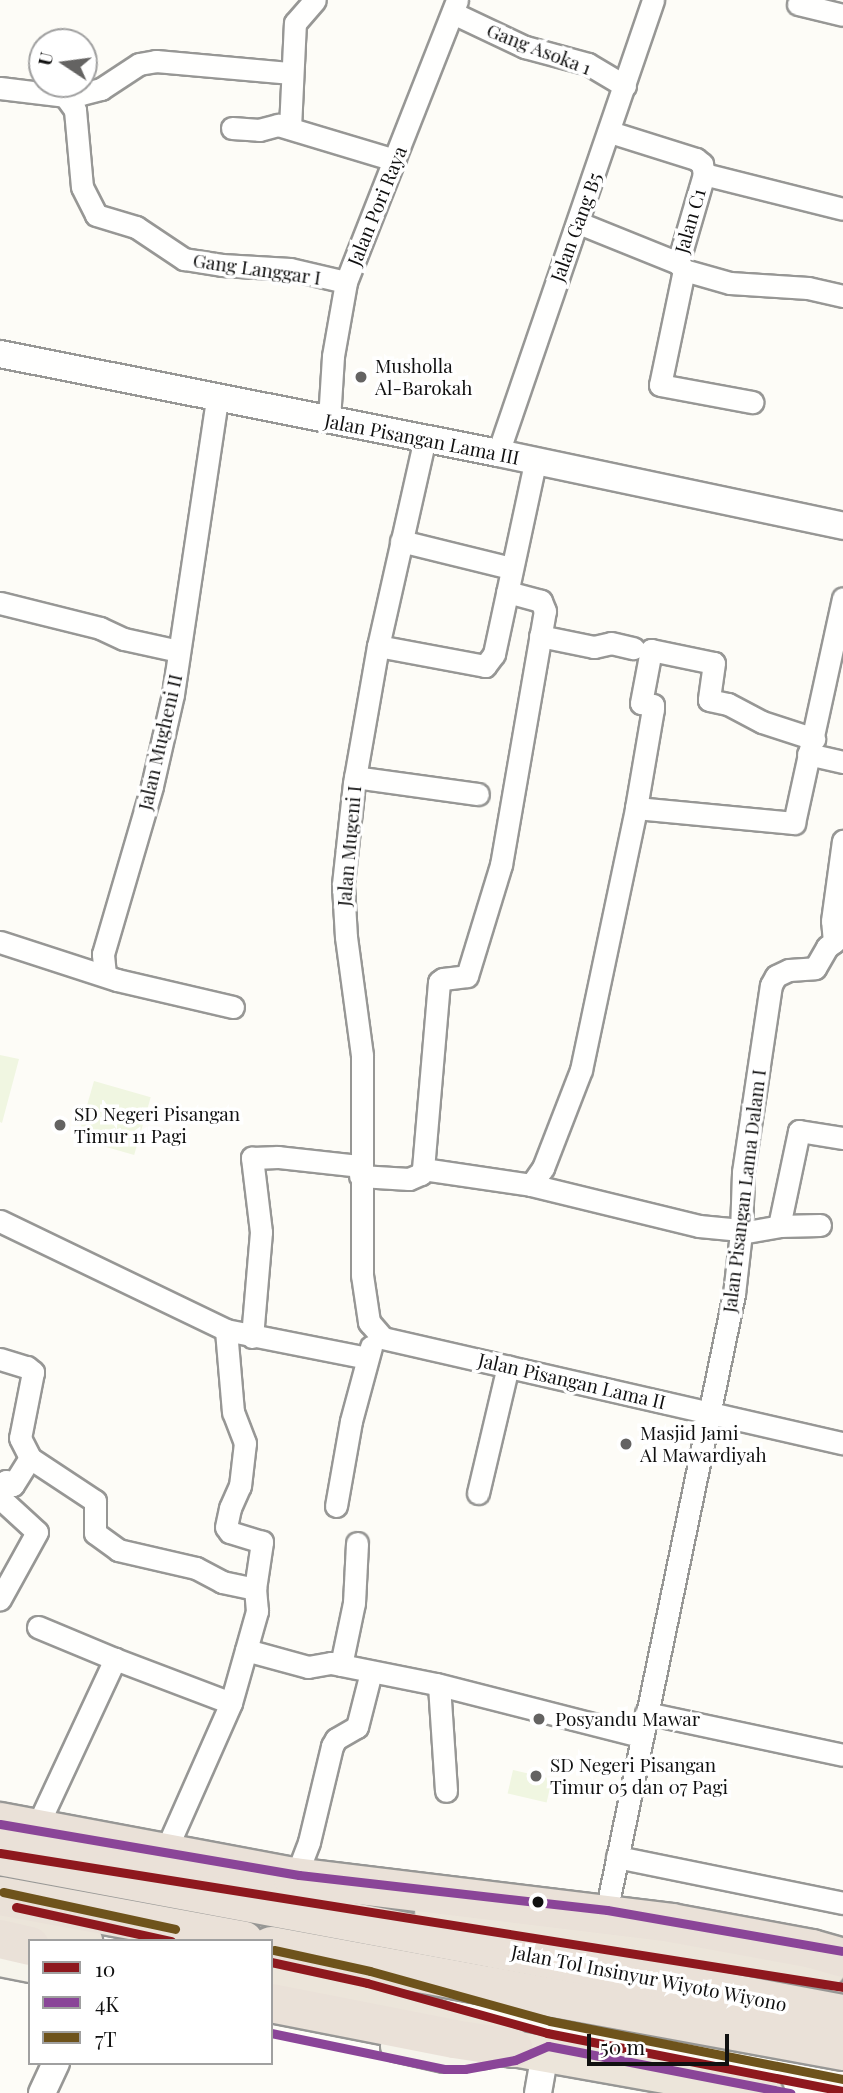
<!DOCTYPE html>
<style>
body{margin:0}
#map{position:relative;width:843px;height:2093px;overflow:hidden;background:#fdfcf7;font-family:"Playfair Display",serif}
div>[style]{position:absolute}
.pitch>*{inset:0;background:#f0f6e1;transform-origin:0 0}
.roads{filter:drop-shadow(2px 0 #979795) drop-shadow(-2px 0 #979795) drop-shadow(0 2px #979795) drop-shadow(0 -2px #979795)}
.minor>*{height:21px;margin:-10.5px;padding:0 10.5px;transform-origin:10.5px;border-radius:10.5px;background:#fffffe}
.tertiary>*{height:26px;margin:-13px;padding:0 13px;transform-origin:13px;border-radius:13px;background:#fffffe}
.secondary>*{height:30px;margin:-15px;padding:0 15px;transform-origin:15px;border-radius:15px;background:#f6f4eb}
.trunk>*{height:35px;margin:-17.5px;padding:0 17.5px;transform-origin:17.5px;border-radius:17.5px;background:#ece5da}
.motorway>*{height:38px;margin:-19px;padding:0 19px;transform-origin:19px;border-radius:19px;background:#eae1d8}
.bus-1>*{height:9px;margin:-4.5px;padding:0 4.5px;transform-origin:4.5px;border-radius:4.5px;background:#8e181e}
.bus-2>*{height:9px;margin:-4.5px;padding:0 4.5px;transform-origin:4.5px;border-radius:4.5px;background:#8a4598}
.bus-3>*{height:9px;margin:-4.5px;padding:0 4.5px;transform-origin:4.5px;border-radius:4.5px;background:#6e531c}
.dots>*{width:19px;height:19px;translate:-50% -50%;box-sizing:border-box;border:4px solid #fff;border-radius:50%}
span{translate:-50% -50%;white-space:nowrap;text-align:center;line-height:1.15;-webkit-text-stroke:7px #fff;paint-order:stroke}
.street-label{font-size:19px;color:#111}
.poi-label{font-size:19px;color:#111}
.left{translate:0 -50%;text-align:left}
.legend{position:absolute;left:28px;top:1939px;width:245px;height:126px;box-sizing:border-box;background:#fff;border:2px solid #a0a0a0;margin:0;padding:9px 12px;list-style:none;font-size:21px;color:#111}
.legend li{display:flex;align-items:center;gap:14px;height:35px}
.legend b{width:35px;border:2px solid #a0a0a0}
.north{position:absolute;left:28px;top:28px;width:70px;height:70px;box-sizing:border-box;background:#fff;border:2px solid #a0a0a0;border-radius:50%;rotate:283deg;font-size:19px;font-weight:700;line-height:28px;text-align:center;color:#111}
.north::after{content:'';display:block;margin:auto;width:24px;height:32px;background:#646362;clip-path:polygon(50% 0,100% 100%,50% 72%,0 100%)}
.scale{position:absolute;left:587px;top:2034px;width:142px;height:32px;box-sizing:border-box;border:4px solid #111;border-top:0;padding-left:9px;font-size:21px;line-height:24px;white-space:nowrap;color:#111;-webkit-text-stroke:5px #fff;paint-order:stroke}
</style>
<div id="map">
<div class="pitch">
<i style="clip-path:polygon(0 1055px,19px 1059px,2px 1123px,0 1122px)"></i>
<i style="left:94px;top:1081px;width:59px;height:60px;rotate:16deg"></i>
<i style="left:513px;top:1770px;width:40px;height:24px;rotate:13deg"></i>
</div>
<div class="roads">
<div class="minor">
<i style="left:798px;top:4px;width:46px;rotate:13.7deg"></i>
<i style="left:453px;top:13px;width:80px;rotate:25.3deg"></i>
<i style="left:525px;top:47px;width:65px;rotate:15.1deg"></i>
<i style="left:588px;top:64px;width:43px;rotate:30.7deg"></i>
<i style="left:0;top:88px;width:65px;rotate:7deg"></i>
<i style="left:65px;top:96px;width:16px;rotate:-7deg"></i>
<i style="left:81px;top:94px;width:21px;rotate:-14deg"></i>
<i style="left:101px;top:89px;width:45px;rotate:-33.3deg"></i>
<i style="left:139px;top:64px;width:17px;rotate:-10deg"></i>
<i style="left:156px;top:61px;width:136px;rotate:5.1deg"></i>
<i style="left:65px;top:96px;width:17px;rotate:54deg"></i>
<i style="left:75px;top:110px;width:77px;rotate:84.8deg"></i>
<i style="left:82px;top:187px;width:31px;rotate:63deg"></i>
<i style="left:96px;top:215px;width:42px;rotate:16.7deg"></i>
<i style="left:136px;top:227px;width:58px;rotate:33.7deg"></i>
<i style="left:184px;top:259px;width:38px;rotate:9deg"></i>
<i style="left:222px;top:265px;width:68px;rotate:3.4deg"></i>
<i style="left:290px;top:269px;width:57px;rotate:13.1deg"></i>
<i style="left:232px;top:128px;width:27px;rotate:4deg"></i>
<i style="left:259px;top:130px;width:20px;rotate:-15deg"></i>
<i style="left:278px;top:125px;width:122px;rotate:16.7deg"></i>
<i style="left:290px;top:128px;width:105px;rotate:-87.3deg"></i>
<i style="left:295px;top:23px;width:30px;rotate:-49deg"></i>
<i style="left:610px;top:132px;width:90px;rotate:17.4deg"></i>
<i style="left:696px;top:159px;width:8px;rotate:40deg"></i>
<i style="left:702px;top:164px;width:10px;rotate:79deg"></i>
<i style="left:579px;top:223px;width:107px;rotate:22deg"></i>
<i style="left:678px;top:263px;width:93px;rotate:-73.7deg"></i>
<i style="left:704px;top:174px;width:143px;rotate:14.1deg"></i>
<i style="left:678px;top:263px;width:9px;rotate:49deg"></i>
<i style="left:684px;top:270px;width:117px;rotate:101.8deg"></i>
<i style="left:660px;top:385px;width:94px;rotate:10.5deg"></i>
<i style="left:684px;top:270px;width:48px;rotate:15.8deg"></i>
<i style="left:730px;top:283px;width:78px;rotate:3.7deg"></i>
<i style="left:808px;top:288px;width:36px;rotate:13deg"></i>
<i style="left:329px;top:420px;width:64px;rotate:-86.4deg"></i>
<i style="left:333px;top:356px;width:75px;rotate:-80deg"></i>
<i style="left:346px;top:282px;width:303px;rotate:-68.5deg"></i>
<i style="left:425px;top:438px;width:213px;rotate:102.7deg"></i>
<i style="left:378px;top:646px;width:139px;rotate:99.9deg"></i>
<i style="left:354px;top:783px;width:103px;rotate:96.2deg"></i>
<i style="left:343px;top:885px;width:52px;rotate:86.7deg"></i>
<i style="left:346px;top:937px;width:119px;rotate:82.3deg"></i>
<i style="left:362px;top:1055px;width:220px;rotate:90deg"></i>
<i style="left:362px;top:1275px;width:48px;rotate:81.5deg"></i>
<i style="left:369px;top:1322px;width:21px;rotate:49deg"></i>
<i style="left:383px;top:1338px;width:472px;rotate:12.9deg"></i>
<i style="left:498px;top:453px;width:479px;rotate:-71.1deg"></i>
<i style="left:401px;top:541px;width:113px;rotate:13.8deg"></i>
<i style="left:0;top:603px;width:103px;rotate:14deg"></i>
<i style="left:100px;top:628px;width:26px;rotate:25deg"></i>
<i style="left:124px;top:639px;width:56px;rotate:12.3deg"></i>
<i style="left:540px;top:636px;width:55px;rotate:11.5deg"></i>
<i style="left:594px;top:647px;width:17px;rotate:-13deg"></i>
<i style="left:611px;top:643px;width:23px;rotate:13deg"></i>
<i style="left:378px;top:646px;width:109px;rotate:10.6deg"></i>
<i style="left:485px;top:666px;width:15px;rotate:-53deg"></i>
<i style="left:494px;top:654px;width:196px;rotate:-77.9deg"></i>
<i style="left:808px;top:754px;width:36px;rotate:13deg"></i>
<i style="left:355px;top:777px;width:124px;rotate:7.9deg"></i>
<i style="left:636px;top:808px;width:100px;rotate:-80.3deg"></i>
<i style="left:653px;top:709px;width:4px;rotate:-90deg"></i>
<i style="left:653px;top:705px;width:12px;rotate:-171deg"></i>
<i style="left:641px;top:703px;width:54px;rotate:-79.3deg"></i>
<i style="left:651px;top:650px;width:64px;rotate:11.7deg"></i>
<i style="left:714px;top:663px;width:37px;rotate:98deg"></i>
<i style="left:709px;top:700px;width:19px;rotate:12deg"></i>
<i style="left:728px;top:704px;width:38px;rotate:28deg"></i>
<i style="left:762px;top:722px;width:55px;rotate:18.1deg"></i>
<i style="left:0;top:942px;width:123px;rotate:18deg"></i>
<i style="left:117px;top:980px;width:119px;rotate:13.1deg"></i>
<i style="left:834px;top:942px;width:21px;rotate:-95deg"></i>
<i style="left:832px;top:921px;width:81px;rotate:-82.2deg"></i>
<i style="left:105px;top:974px;width:20px;rotate:-96deg"></i>
<i style="left:103px;top:954px;width:175px;rotate:-73.7deg"></i>
<i style="left:152px;top:786px;width:94px;rotate:-77.1deg"></i>
<i style="left:173px;top:694px;width:299px;rotate:-81.5deg"></i>
<i style="left:423px;top:1169px;width:188px;rotate:-85.1deg"></i>
<i style="left:439px;top:982px;width:5px;rotate:-37deg"></i>
<i style="left:443px;top:979px;width:24px;rotate:-7deg"></i>
<i style="left:467px;top:976px;width:116px;rotate:-73deg"></i>
<i style="left:501px;top:865px;width:258px;rotate:-80.2deg"></i>
<i style="left:545px;top:611px;width:11px;rotate:-112deg"></i>
<i style="left:541px;top:601px;width:35px;rotate:-165deg"></i>
<i style="left:360px;top:1176px;width:49px;rotate:3.5deg"></i>
<i style="left:409px;top:1179px;width:13px;rotate:-23deg"></i>
<i style="left:421px;top:1174px;width:5px;rotate:-68deg"></i>
<i style="left:423px;top:1169px;width:109px;rotate:8.4deg"></i>
<i style="left:531px;top:1185px;width:173px;rotate:13.7deg"></i>
<i style="left:699px;top:1226px;width:42px;rotate:5.4deg"></i>
<i style="left:531px;top:1185px;width:21px;rotate:-55deg"></i>
<i style="left:543px;top:1168px;width:105px;rotate:-68.8deg"></i>
<i style="left:581px;top:1070px;width:268px;rotate:-78.1deg"></i>
<i style="left:636px;top:808px;width:159px;rotate:5.4deg"></i>
<i style="left:794px;top:823px;width:230px;rotate:-77.7deg"></i>
<i style="left:0;top:1221px;width:251px;rotate:25.7deg"></i>
<i style="left:226px;top:1330px;width:144px;rotate:11.2deg"></i>
<i style="left:779px;top:1226px;width:41px;rotate:-1.4deg"></i>
<i style="left:741px;top:1233px;width:39px;rotate:-10deg"></i>
<i style="left:779px;top:1226px;width:97px;rotate:-78.1deg"></i>
<i style="left:799px;top:1131px;width:45px;rotate:9deg"></i>
<i style="left:252px;top:1337px;width:105px;rotate:-85.1deg"></i>
<i style="left:261px;top:1232px;width:75px;rotate:-96.9deg"></i>
<i style="left:252px;top:1158px;width:26px;rotate:-2deg"></i>
<i style="left:278px;top:1157px;width:82px;rotate:6.3deg"></i>
<i style="left:0;top:1359px;width:28px;rotate:17deg"></i>
<i style="left:27px;top:1367px;width:8px;rotate:40deg"></i>
<i style="left:33px;top:1372px;width:67px;rotate:101.1deg"></i>
<i style="left:20px;top:1438px;width:22px;rotate:63deg"></i>
<i style="left:0;top:1487px;width:8px;rotate:-45deg"></i>
<i style="left:6px;top:1481px;width:8px;rotate:30deg"></i>
<i style="left:13px;top:1485px;width:32px;rotate:-58deg"></i>
<i style="left:30px;top:1458px;width:78px;rotate:33.5deg"></i>
<i style="left:95px;top:1501px;width:32px;rotate:90deg"></i>
<i style="left:95px;top:1533px;width:29px;rotate:36deg"></i>
<i style="left:118px;top:1550px;width:80px;rotate:13deg"></i>
<i style="left:196px;top:1568px;width:30px;rotate:28deg"></i>
<i style="left:222px;top:1582px;width:34px;rotate:12deg"></i>
<i style="left:478px;top:1493px;width:130px;rotate:-76.7deg"></i>
<i style="left:0;top:1498px;width:50px;rotate:42.6deg"></i>
<i style="left:37px;top:1532px;width:77px;rotate:118.9deg"></i>
<i style="left:336px;top:1506px;width:86px;rotate:-80deg"></i>
<i style="left:351px;top:1421px;width:77px;rotate:-74.9deg"></i>
<i style="left:38px;top:1627px;width:83px;rotate:22.6deg"></i>
<i style="left:246px;top:1650px;width:64px;rotate:15.3deg"></i>
<i style="left:308px;top:1667px;width:23px;rotate:-10deg"></i>
<i style="left:331px;top:1663px;width:107px;rotate:11.3deg"></i>
<i style="left:436px;top:1684px;width:211px;rotate:14.3deg"></i>
<i style="left:341px;top:1665px;width:63px;rotate:-78.2deg"></i>
<i style="left:354px;top:1603px;width:60px;rotate:-87.1deg"></i>
<i style="left:439px;top:1685px;width:106px;rotate:86.2deg"></i>
<i style="left:646px;top:1713px;width:201px;rotate:12deg"></i>
<i style="left:40px;top:1820px;width:178px;rotate:-65deg"></i>
<i style="left:115px;top:1659px;width:124px;rotate:20.8deg"></i>
<i style="left:169px;top:1843px;width:153px;rotate:-66.1deg"></i>
<i style="left:231px;top:1703px;width:96px;rotate:-74.2deg"></i>
<i style="left:257px;top:1611px;width:22px;rotate:-95deg"></i>
<i style="left:255px;top:1589px;width:48px;rotate:-81.5deg"></i>
<i style="left:262px;top:1542px;width:34px;rotate:-163deg"></i>
<i style="left:230px;top:1532px;width:6px;rotate:-129deg"></i>
<i style="left:226px;top:1527px;width:19px;rotate:-78deg"></i>
<i style="left:230px;top:1508px;width:24px;rotate:-66deg"></i>
<i style="left:240px;top:1486px;width:43px;rotate:-83.4deg"></i>
<i style="left:245px;top:1443px;width:33px;rotate:-111deg"></i>
<i style="left:233px;top:1412px;width:82px;rotate:-94.9deg"></i>
<i style="left:617px;top:1857px;width:231px;rotate:11.5deg"></i>
<i style="left:301px;top:1863px;width:22px;rotate:-69deg"></i>
<i style="left:309px;top:1842px;width:99px;rotate:-76.5deg"></i>
<i style="left:332px;top:1746px;width:8px;rotate:-60deg"></i>
<i style="left:336px;top:1739px;width:24px;rotate:-30deg"></i>
<i style="left:357px;top:1727px;width:57px;rotate:-75.7deg"></i>
<i style="left:609px;top:1898px;width:617px;rotate:-78.31deg"></i>
<i style="left:734px;top:1294px;width:61px;rotate:-83.5deg"></i>
<i style="left:741px;top:1233px;width:61px;rotate:-88.1deg"></i>
<i style="left:743px;top:1172px;width:189px;rotate:-81.5deg"></i>
<i style="left:771px;top:985px;width:10px;rotate:-61deg"></i>
<i style="left:776px;top:976px;width:14px;rotate:-25deg"></i>
<i style="left:789px;top:970px;width:26px;rotate:-4deg"></i>
<i style="left:815px;top:968px;width:24px;rotate:-60deg"></i>
<i style="left:827px;top:947px;width:9px;rotate:-36deg"></i>
</div>
<div class="tertiary">
<i style="left:0;top:354px;width:508px;rotate:11.24deg"></i>
<i style="left:498px;top:453px;width:353px;rotate:11.9deg"></i>
<i style="left:42px;top:2093px;width:33px;rotate:-65deg"></i>
<i style="left:538px;top:2093px;width:40px;rotate:-80deg"></i>
</div>
<div class="secondary">
<i style="left:0;top:1961px;width:31px;rotate:11deg"></i>
<i style="left:396px;top:2046px;width:50px;rotate:12.7deg"></i>
<i style="left:445px;top:2057px;width:40px;rotate:-5.7deg"></i>
</div>
<div class="trunk">
<i style="left:432px;top:1912px;width:399px;rotate:8.2deg"></i>
<i style="left:0;top:1924px;width:86px;rotate:11.4deg"></i>
<i style="left:271px;top:1981px;width:150px;rotate:11.9deg"></i>
<i style="left:418px;top:2012px;width:76px;rotate:17.7deg"></i>
<i style="left:490px;top:2035px;width:26px;rotate:29deg"></i>
<i style="left:513px;top:2048px;width:256px;rotate:10.1deg"></i>
</div>
<div class="motorway">
<i style="left:0;top:1822px;width:298px;rotate:10.6deg"></i>
<i style="left:293px;top:1877px;width:381px;rotate:6.9deg"></i>
<i style="left:671px;top:1923px;width:143px;rotate:10.4deg"></i>
<i style="left:812px;top:1949px;width:32px;rotate:16deg"></i>
<i style="left:0;top:1856px;width:858px;rotate:10.62deg"></i>
<i style="left:0;top:1896px;width:248px;rotate:10.4deg"></i>
<i style="left:0;top:1939px;width:31px;rotate:13deg"></i>
<i style="left:271px;top:1946px;width:582px;rotate:10.4deg"></i>
<i style="left:271px;top:2003px;width:187px;rotate:11.1deg"></i>
<i style="left:454px;top:2039px;width:60px;rotate:8.7deg"></i>
</div>
</div>
<div class="bus-1">
<i style="left:0;top:1853px;width:854px;rotate:9.03deg"></i>
<i style="left:16px;top:1907px;width:159px;rotate:12.4deg"></i>
<i style="left:271px;top:1962px;width:98px;rotate:12.3deg"></i>
<i style="left:367px;top:1983px;width:187px;rotate:15.5deg"></i>
<i style="left:547px;top:2033px;width:302px;rotate:11.1deg"></i>
</div>
<div class="bus-2">
<i style="left:0;top:1824px;width:303px;rotate:9.7deg"></i>
<i style="left:299px;top:1875px;width:310px;rotate:6.5deg"></i>
<i style="left:607px;top:1910px;width:238px;rotate:9.9deg"></i>
<i style="left:271px;top:2033px;width:178px;rotate:11.7deg"></i>
<i style="left:445px;top:2069px;width:20px"></i>
<i style="left:465px;top:2069px;width:51px;rotate:-10.2deg"></i>
<i style="left:515px;top:2060px;width:36px;rotate:-23deg"></i>
<i style="left:548px;top:2046px;width:247px;rotate:11deg"></i>
</div>
<div class="bus-3">
<i style="left:3px;top:1892px;width:176px;rotate:12.1deg"></i>
<i style="left:274px;top:1950px;width:98px;rotate:12.3deg"></i>
<i style="left:370px;top:1971px;width:187px;rotate:15.5deg"></i>
<i style="left:550px;top:2021px;width:299px;rotate:11.2deg"></i>
</div>
<div class="dots">
<i style="left:361px;top:377px;background:#646362"></i>
<i style="left:60px;top:1125px;background:#646362"></i>
<i style="left:626px;top:1444px;background:#646362"></i>
<i style="left:539px;top:1719px;background:#646362"></i>
<i style="left:536px;top:1776px;background:#646362"></i>
<i style="left:538px;top:1902px;background:#111"></i>
</div>
<div class="street-label">
<span style="left:539px;top:49px;rotate:21deg">Gang Asoka 1</span>
<span style="left:377px;top:206px;rotate:-68deg">Jalan Pori Raya</span>
<span style="left:690px;top:221px;rotate:-74deg">Jalan C1</span>
<span style="left:576px;top:227px;rotate:-70deg">Jalan Gang B5</span>
<span style="left:257px;top:269px;rotate:8deg">Gang Langgar I</span>
<span style="left:422px;top:439px;rotate:11deg">Jalan Pisangan Lama III</span>
<span style="left:160px;top:742px;rotate:-77deg">Jalan Mugheni II</span>
<span style="left:349px;top:846px;rotate:-85deg">Jalan Mugeni I</span>
<span style="left:744px;top:1191px;rotate:-83deg">Jalan Pisangan Lama Dalam I</span>
<span style="left:572px;top:1381px;rotate:13deg">Jalan Pisangan Lama II</span>
<span style="left:649px;top:1978px;rotate:11deg">Jalan Tol Insinyur Wiyoto Wiyono</span>
</div>
<div class="poi-label">
<span class="left" style="left:375px;top:377px">Musholla<br>Al-Barokah</span>
<span class="left" style="left:74px;top:1125px">SD Negeri Pisangan<br>Timur 11 Pagi</span>
<span class="left" style="left:640px;top:1444px">Masjid Jami<br>Al Mawardiyah</span>
<span class="left" style="left:555px;top:1719px">Posyandu Mawar</span>
<span class="left" style="left:550px;top:1776px">SD Negeri Pisangan<br>Timur 05 dan 07 Pagi</span>
</div>
<ul class="legend">
<li><b style="height:9px;background:#8e181e"></b>10</li>
<li><b style="height:9px;background:#8a4598"></b>4K</li>
<li><b style="height:9px;background:#6e531c"></b>7T</li>
</ul>
<div class="north">U</div>
<div class="scale">50 m</div>
</div>
